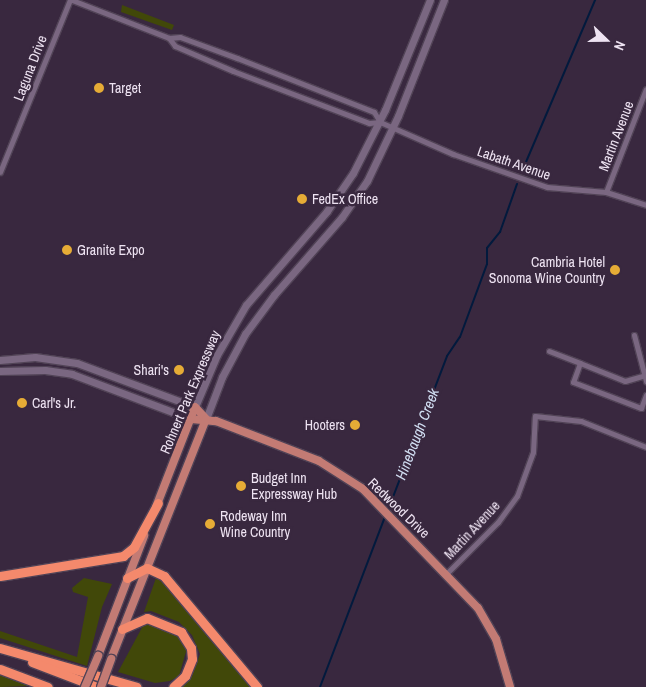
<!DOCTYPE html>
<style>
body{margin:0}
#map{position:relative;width:646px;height:687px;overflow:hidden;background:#39283f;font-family:"Archivo Narrow",sans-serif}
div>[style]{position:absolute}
.green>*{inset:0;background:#414809}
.stream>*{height:2px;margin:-1px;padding:0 1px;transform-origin:1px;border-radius:1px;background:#021a3d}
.roads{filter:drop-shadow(1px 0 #514356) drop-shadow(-1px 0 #514356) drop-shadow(0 1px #514356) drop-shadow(0 -1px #514356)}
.minor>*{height:5px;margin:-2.5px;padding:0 2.5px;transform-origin:2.5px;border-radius:2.5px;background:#7a6781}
.secondary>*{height:7px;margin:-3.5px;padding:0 3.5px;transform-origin:3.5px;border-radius:3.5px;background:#7a6781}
.primary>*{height:8px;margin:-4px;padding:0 4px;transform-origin:4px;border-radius:4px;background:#c37b74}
.motorway>*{height:9px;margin:-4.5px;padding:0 4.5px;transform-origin:4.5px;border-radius:4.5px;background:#f4896c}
.bridges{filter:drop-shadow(1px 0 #514356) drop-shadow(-1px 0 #514356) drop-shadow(0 1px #514356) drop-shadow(0 -1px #514356)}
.primary-bridge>*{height:8px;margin:-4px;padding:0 4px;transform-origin:4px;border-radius:4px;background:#c37b74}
.dots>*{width:14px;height:14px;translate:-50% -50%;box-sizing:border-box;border:2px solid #39283f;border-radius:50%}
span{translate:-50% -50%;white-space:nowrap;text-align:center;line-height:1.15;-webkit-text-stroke:5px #39283f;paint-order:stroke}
.street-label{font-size:14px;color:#eee3f2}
.poi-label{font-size:14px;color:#eee3f2}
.left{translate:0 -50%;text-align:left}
.right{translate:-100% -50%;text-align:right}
.water-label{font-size:15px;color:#d1def2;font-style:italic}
.north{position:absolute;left:581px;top:15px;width:50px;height:50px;-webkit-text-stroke:4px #39283f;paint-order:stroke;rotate:112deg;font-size:14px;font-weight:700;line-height:20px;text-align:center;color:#eee3f2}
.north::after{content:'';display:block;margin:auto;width:18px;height:22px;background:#eee3f2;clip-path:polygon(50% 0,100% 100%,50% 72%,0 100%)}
</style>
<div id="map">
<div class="green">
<i style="clip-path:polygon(122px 5px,174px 25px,172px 30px,121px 12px)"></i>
<i style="clip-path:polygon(84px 578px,112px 584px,102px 607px,87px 666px,0 638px,0 631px,77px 657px,88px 597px,73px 592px,72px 588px)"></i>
<i style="clip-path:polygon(156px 578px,162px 582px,250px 687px,182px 687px,192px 676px,200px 654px,192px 635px,179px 622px,151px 611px,144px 612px)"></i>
<i style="clip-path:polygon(145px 622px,180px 636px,187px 648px,179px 676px,170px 681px,155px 683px,118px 672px)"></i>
<i style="clip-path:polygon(0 675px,16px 681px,31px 686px,0 687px)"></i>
</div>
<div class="stream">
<i style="left:523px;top:169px;width:184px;rotate:-66.9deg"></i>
<i style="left:388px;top:510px;width:165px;rotate:-69deg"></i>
<i style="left:447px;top:356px;width:23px;rotate:-56deg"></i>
<i style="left:460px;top:337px;width:78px;rotate:-69.7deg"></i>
<i style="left:487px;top:264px;width:16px;rotate:-90deg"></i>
<i style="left:487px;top:248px;width:21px;rotate:-51deg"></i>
<i style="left:500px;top:232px;width:51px;rotate:-70.5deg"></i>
<i style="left:320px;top:687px;width:182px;rotate:-69.1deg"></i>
</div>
<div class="roads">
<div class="minor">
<i style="left:72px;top:0;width:104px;rotate:21.4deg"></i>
<i style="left:169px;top:38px;width:11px;rotate:-5deg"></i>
<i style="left:180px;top:37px;width:61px;rotate:20.2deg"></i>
<i style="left:237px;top:58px;width:147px;rotate:21.5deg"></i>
<i style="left:374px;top:112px;width:12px;rotate:59deg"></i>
<i style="left:169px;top:38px;width:10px;rotate:53deg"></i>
<i style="left:175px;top:46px;width:63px;rotate:23.3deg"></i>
<i style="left:233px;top:71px;width:146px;rotate:20.9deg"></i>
<i style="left:369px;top:123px;width:11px;rotate:-5deg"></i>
<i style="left:380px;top:122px;width:80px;rotate:23.7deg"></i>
<i style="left:453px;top:154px;width:100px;rotate:19.3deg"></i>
<i style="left:547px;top:187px;width:59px;rotate:4.8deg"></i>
<i style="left:606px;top:192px;width:42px;rotate:18deg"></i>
<i style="left:0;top:172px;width:186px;rotate:-67.9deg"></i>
<i style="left:606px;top:192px;width:110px;rotate:-68.8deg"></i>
<i style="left:634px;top:335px;width:48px;rotate:75.4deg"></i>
<i style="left:549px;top:351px;width:33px;rotate:21deg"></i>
<i style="left:580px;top:363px;width:20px;rotate:110deg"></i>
<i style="left:573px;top:382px;width:73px;rotate:20.9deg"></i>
<i style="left:641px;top:408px;width:14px;rotate:-69deg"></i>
<i style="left:580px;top:363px;width:48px;rotate:21.8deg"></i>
<i style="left:625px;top:381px;width:22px;rotate:-16deg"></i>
<i style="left:447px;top:573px;width:72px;rotate:-45deg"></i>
<i style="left:498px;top:522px;width:32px;rotate:-54deg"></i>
<i style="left:517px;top:496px;width:47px;rotate:-70deg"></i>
<i style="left:533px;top:452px;width:36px;rotate:-87deg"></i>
<i style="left:535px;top:416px;width:46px;rotate:6.2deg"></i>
<i style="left:581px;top:421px;width:70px;rotate:21.8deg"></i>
</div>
<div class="secondary">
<i style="left:0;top:360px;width:35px;rotate:-5deg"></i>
<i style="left:35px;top:357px;width:42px;rotate:8.1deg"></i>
<i style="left:77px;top:363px;width:126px;rotate:20.4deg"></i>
<i style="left:195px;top:407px;width:56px;rotate:-67.1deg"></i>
<i style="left:217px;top:355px;width:58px;rotate:-59.9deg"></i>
<i style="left:246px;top:305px;width:124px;rotate:-49.2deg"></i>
<i style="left:327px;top:211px;width:46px;rotate:-55.6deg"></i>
<i style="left:353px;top:173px;width:71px;rotate:-63.1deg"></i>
<i style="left:385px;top:110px;width:119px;rotate:-67.8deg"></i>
<i style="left:0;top:371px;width:45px;rotate:-1.3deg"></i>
<i style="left:45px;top:370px;width:27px;rotate:8deg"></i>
<i style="left:72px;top:374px;width:127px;rotate:20.7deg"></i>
<i style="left:206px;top:419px;width:45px;rotate:-69.1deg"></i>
<i style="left:222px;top:377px;width:49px;rotate:-61.9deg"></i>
<i style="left:245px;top:334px;width:49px;rotate:-53.4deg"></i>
<i style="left:274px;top:295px;width:103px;rotate:-48.9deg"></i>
<i style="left:342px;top:217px;width:44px;rotate:-55.2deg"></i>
<i style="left:367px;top:181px;width:72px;rotate:-64.5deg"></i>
<i style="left:398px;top:116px;width:125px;rotate:-68.4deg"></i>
</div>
<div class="primary">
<i style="left:191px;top:419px;width:25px;rotate:5deg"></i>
<i style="left:216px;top:421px;width:110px;rotate:21.2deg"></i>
<i style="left:319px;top:461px;width:52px;rotate:32.5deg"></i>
<i style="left:363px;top:489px;width:165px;rotate:46deg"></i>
<i style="left:478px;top:608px;width:36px;rotate:60deg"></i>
<i style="left:496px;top:639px;width:50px;rotate:73.7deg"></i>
<i style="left:156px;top:507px;width:107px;rotate:-68.7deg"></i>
<i style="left:195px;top:407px;width:16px;rotate:47deg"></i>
<i style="left:98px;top:656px;width:129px;rotate:-69deg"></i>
<i style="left:111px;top:659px;width:258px;rotate:-68.4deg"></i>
</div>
<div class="motorway">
<i style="left:0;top:576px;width:125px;rotate:-9.2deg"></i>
<i style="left:123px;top:556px;width:14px;rotate:-39deg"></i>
<i style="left:134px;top:547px;width:50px;rotate:-61.4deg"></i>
<i style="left:127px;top:578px;width:22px;rotate:-27deg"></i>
<i style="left:147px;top:568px;width:19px;rotate:25deg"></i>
<i style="left:164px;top:576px;width:145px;rotate:50deg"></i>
<i style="left:122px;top:629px;width:27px;rotate:-24deg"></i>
<i style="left:147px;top:618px;width:37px;rotate:22deg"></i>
<i style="left:181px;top:632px;width:19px;rotate:58deg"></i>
<i style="left:191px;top:648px;width:11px;rotate:85deg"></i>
<i style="left:192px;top:659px;width:18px;rotate:112deg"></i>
<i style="left:185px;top:676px;width:16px;rotate:137deg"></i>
<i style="left:0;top:648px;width:142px;rotate:15.9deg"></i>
<i style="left:32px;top:662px;width:70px;rotate:21deg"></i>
<i style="left:0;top:669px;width:51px;rotate:20.6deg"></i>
</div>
</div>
<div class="bridges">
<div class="primary-bridge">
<i style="left:85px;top:687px;width:34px;rotate:-67deg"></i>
<i style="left:101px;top:687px;width:30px;rotate:-70deg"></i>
</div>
</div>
<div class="dots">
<i style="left:99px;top:88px;background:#e6ac36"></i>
<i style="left:302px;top:199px;background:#e6ac36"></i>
<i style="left:67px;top:250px;background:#e6ac36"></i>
<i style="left:615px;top:270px;background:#e6ac36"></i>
<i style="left:179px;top:370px;background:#e6ac36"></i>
<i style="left:22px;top:403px;background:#e6ac36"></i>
<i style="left:355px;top:425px;background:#e6ac36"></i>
<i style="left:241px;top:486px;background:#e6ac36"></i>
<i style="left:210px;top:524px;background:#e6ac36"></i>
</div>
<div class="street-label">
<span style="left:30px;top:68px;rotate:-69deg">Laguna Drive</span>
<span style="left:616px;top:136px;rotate:-69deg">Martin Avenue</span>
<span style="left:514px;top:163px;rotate:19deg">Labath Avenue</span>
<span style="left:190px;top:392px;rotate:-67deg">Rohnert Park Expressway</span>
<span style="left:399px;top:508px;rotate:44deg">Redwood Drive</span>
<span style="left:472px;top:530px;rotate:-47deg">Martin Avenue</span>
</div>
<div class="poi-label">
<span class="left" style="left:109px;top:88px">Target</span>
<span class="left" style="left:312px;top:199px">FedEx Office</span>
<span class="left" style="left:77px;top:250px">Granite Expo</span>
<span class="right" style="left:605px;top:270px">Cambria Hotel<br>Sonoma Wine Country</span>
<span class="right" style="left:169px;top:370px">Shari's</span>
<span class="left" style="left:32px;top:403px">Carl's Jr.</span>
<span class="right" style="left:345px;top:425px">Hooters</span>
<span class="left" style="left:251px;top:486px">Budget Inn<br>Expressway Hub</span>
<span class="left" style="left:220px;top:524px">Rodeway Inn<br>Wine Country</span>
</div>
<div class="water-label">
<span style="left:417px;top:434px;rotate:-69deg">Hinebaugh Creek</span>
</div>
<div class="north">N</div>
</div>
